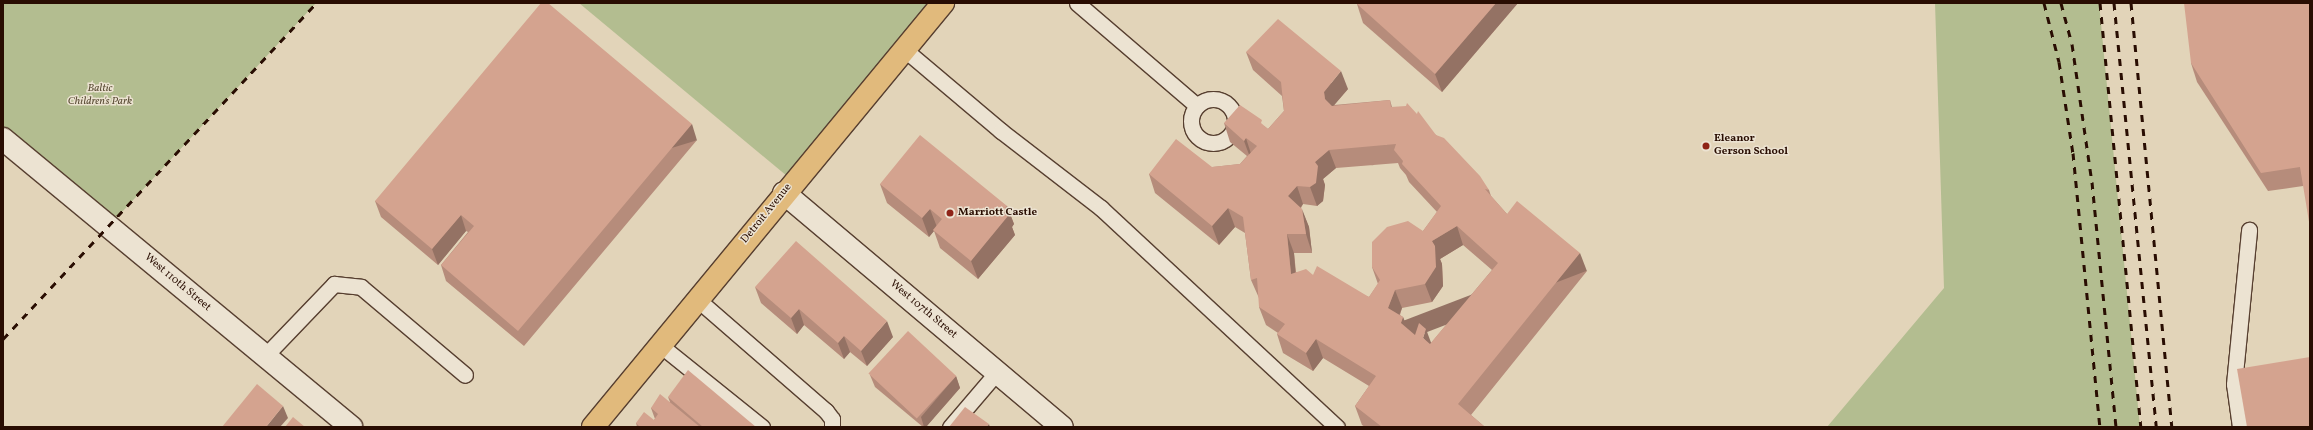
<!DOCTYPE html>
<style>
body{margin:0}
#map{position:relative;width:2313px;height:430px;overflow:hidden;background:#e2d4b9;font-family:Vollkorn,serif}
div>[style]{position:absolute}
.green>*{inset:0;background:#b3bd90}
.roads{filter:drop-shadow(1px 0 #573f30) drop-shadow(-1px 0 #573f30) drop-shadow(0 1px #573f30) drop-shadow(0 -1px #573f30)}
.lane>*{height:15px;margin:-7.5px;padding:0 7.5px;transform-origin:7.5px;border-radius:7.5px;background:#ece3d2}
.lane>.ring{margin:-7.5px;padding:0;box-sizing:content-box;background:none;border:15px solid #ece3d2;border-radius:50%}
.street>*{height:22px;margin:-11px;padding:0 11px;transform-origin:11px;border-radius:11px;background:#ece3d2}
.primary>*{height:22px;margin:-11px;padding:0 11px;transform-origin:11px;border-radius:11px;background:#e1ba7c}
.rail>*{height:3px;margin-top:-1.5px;transform-origin:0;background:repeating-linear-gradient(90deg,#290d02 0 7px,transparent 0 14px)}
.wall>*{inset:0;background:#b68c7b}
.shaded-wall>*{inset:0;background:#947264;transform-origin:0 0}
.building>*{inset:0;background:#d4a38f;transform-origin:0 0}
.dots>*{width:11px;height:11px;translate:-50% -50%;box-sizing:border-box;border:2px solid #ece3d2;border-radius:50%}
span{translate:-50% -50%;white-space:nowrap;text-align:center;line-height:1.15;-webkit-text-stroke:3px #ece3d2;paint-order:stroke}
.park-label{font-size:11px;color:#594b34;font-style:italic}
.poi-label{font-size:11px;color:#290d02;font-weight:700}
.left{translate:0 -50%;text-align:left}
.street-label{font-size:11px;color:#290d02}
.frame{position:absolute;inset:0;border:4px solid #290d02;pointer-events:none}
</style>
<div id="map">
<div class="green">
<i style="clip-path:polygon(3px 3px,316px 3px,109px 226px,3px 139px)"></i>
<i style="clip-path:polygon(579px 3px,943px 3px,793px 181px)"></i>
<i style="clip-path:polygon(1935px 3px,2099px 3px,2140px 427px,1827px 427px,1944px 288px)"></i>
</div>
<div class="roads">
<div class="lane">
<i style="left:1077px;top:3px;width:158px;rotate:40.6deg"></i>
<i style="left:904px;top:49px;width:127px;rotate:40.2deg"></i>
<i style="left:1001px;top:131px;width:126px;rotate:37.6deg"></i>
<i style="left:1101px;top:208px;width:322px;rotate:42.9deg"></i>
<i class="ring" style="left:1191px;top:99px;width:29px;height:29px"></i>
<i style="left:697px;top:299px;width:171px;rotate:41deg"></i>
<i style="left:826px;top:411px;width:10px;rotate:53deg"></i>
<i style="left:832px;top:419px;width:8px;rotate:90deg"></i>
<i style="left:660px;top:345px;width:131px;rotate:38.8deg"></i>
<i style="left:265px;top:356px;width:100px;rotate:-46.2deg"></i>
<i style="left:334px;top:284px;width:27px;rotate:6deg"></i>
<i style="left:361px;top:287px;width:136px;rotate:40.2deg"></i>
<i style="left:950px;top:427px;width:72px;rotate:-49.5deg"></i>
<i style="left:2240px;top:427px;width:43px;rotate:-97.9deg"></i>
<i style="left:2234px;top:384px;width:155px;rotate:-84.4deg"></i>
</div>
<div class="street">
<i style="left:3px;top:139px;width:452px;rotate:39.6deg"></i>
<i style="left:784px;top:193px;width:363px;rotate:40.1deg"></i>
</div>
<div class="primary">
<i style="left:593px;top:427px;width:550px;rotate:-50.46deg"></i>
</div>
</div>
<div class="rail">
<i style="left:2044px;top:3px;width:61px;rotate:75.7deg"></i>
<i style="left:2059px;top:62px;width:92px;rotate:81.3deg"></i>
<i style="left:2073px;top:153px;width:275px;rotate:84.4deg"></i>
<i style="left:2061px;top:3px;width:42px;rotate:75deg"></i>
<i style="left:2072px;top:44px;width:139px;rotate:81.8deg"></i>
<i style="left:2092px;top:182px;width:246px;rotate:84.4deg"></i>
<i style="left:2100px;top:3px;width:426px;rotate:84.5deg"></i>
<i style="left:2114px;top:3px;width:426px;rotate:84.3deg"></i>
<i style="left:2131px;top:3px;width:426px;rotate:84.5deg"></i>
<i style="left:3px;top:339px;width:459px;rotate:-47deg"></i>
</div>
<div class="wall">
<i style="clip-path:polygon(1518px 3px,1442px 92px,1363px 23px,1357px 4px)"></i>
<i style="clip-path:polygon(2310px 3px,2303px 186px,2268px 191px,2197px 82px,2191px 63px)"></i>
<i style="clip-path:polygon(evenodd,1246px 52px,1348px 89px,1334px 105px,1390px 100px,1392px 107px,1436px 135px,1489px 190px,1491px 196px,1507px 214px,1587px 271px,1471px 415px,1485px 427px,1365px 427px,1362px 425px,1355px 406px,1369px 386px,1323px 358px,1313px 371px,1283px 353px,1277px 334px,1278px 333px,1266px 325px,1259px 307px,1259px 298px,1251px 280px,1245px 233px,1235px 227px,1219px 245px,1155px 193px,1149px 174px,1240px 164px,1247px 156px,1230px 142px,1224px 123px,1264px 126px,1268px 129px,1284px 111px,1282px 96px,1253px 70px,1246px 52px,1398px 163px,1400px 168px,1406px 175px,1409px 182px,1437px 212px,1423px 231px,1372px 267px,1378px 284px,1369px 297px,1313px 275px,1296px 272px,1294px 253px,1312px 253px,1309px 227px,1301px 208px,1303px 204px,1317px 206px,1323px 201px,1325px 185px,1323px 179px,1336px 168px,1398px 163px,1246px 52px,1463px 245px,1492px 270px,1431px 343px,1415px 335px,1408px 329px,1403px 317px,1400px 315px,1402px 308px,1432px 302px,1443px 286px,1442px 264px,1440px 259px,1463px 245px)"></i>
<i style="clip-path:polygon(697px 140px,524px 346px,446px 281px,441px 265px,468px 232px,466px 231px,438px 265px,381px 217px,375px 201px)"></i>
<i style="clip-path:polygon(880px 184px,1007px 206px,1014px 224px,1012px 227px,1015px 235px,978px 279px,940px 248px,934px 231px,929px 237px,887px 203px)"></i>
<i style="clip-path:polygon(755px 287px,893px 337px,867px 366px,850px 352px,844px 359px,804px 325px,797px 334px,761px 303px)"></i>
<i style="clip-path:polygon(870px 375px,956px 376px,960px 388px,926px 427px,923px 427px,875px 387px)"></i>
<i style="clip-path:polygon(668px 397px,756px 427px,637px 427px,636px 423px,654px 420px,655px 419px,651px 408px,670px 402px)"></i>
</div>
<div class="shaded-wall">
<i style="clip-path:polygon(1496px 3px,1518px 3px,1442px 92px,1435px 74px)"></i>
<i style="clip-path:polygon(1341px 71px,1348px 89px,1330px 110px,1325px 99px,1324px 92px)"></i>
<i style="left:692px;top:124px;width:17px;height:270px;rotate:73deg"></i>
<i style="clip-path:polygon(1246px 138px,1252px 157px,1251px 160px,1244px 141px)"></i>
<i style="clip-path:polygon(1329px 150px,1336px 168px,1323px 179px,1325px 185px,1323px 201px,1317px 206px,1310px 187px,1315px 162px)"></i>
<i style="clip-path:polygon(1297px 186px,1303px 204px,1295px 215px,1288px 196px)"></i>
<i style="clip-path:polygon(1007px 206px,1014px 224px,1012px 227px,1015px 235px,978px 279px,971px 261px,1002px 212px)"></i>
<i style="clip-path:polygon(1228px 208px,1235px 227px,1219px 245px,1212px 226px)"></i>
<i style="clip-path:polygon(930px 209px,937px 227px,933px 230px,934px 231px,929px 237px,922px 218px)"></i>
<i style="clip-path:polygon(1302px 209px,1309px 227px,1312px 253px,1306px 234px)"></i>
<i style="clip-path:polygon(461px 215px,466px 231px,438px 265px,432px 249px)"></i>
<i style="clip-path:polygon(1457px 226px,1463px 245px,1440px 259px,1442px 264px,1443px 286px,1432px 302px,1425px 284px,1432px 241px)"></i>
<i style="clip-path:polygon(1287px 234px,1294px 253px,1297px 292px,1291px 274px)"></i>
<i style="left:1580px;top:253px;width:19px;height:194px;rotate:69deg"></i>
<i style="clip-path:polygon(1395px 290px,1402px 308px,1395px 326px,1388px 308px)"></i>
<i style="clip-path:polygon(799px 309px,804px 325px,797px 334px,791px 318px)"></i>
<i style="clip-path:polygon(1403px 317px,1410px 335px,1401px 323px)"></i>
<i style="clip-path:polygon(887px 321px,893px 337px,867px 366px,861px 351px)"></i>
<i style="clip-path:polygon(1426px 329px,1433px 348px,1423px 338px)"></i>
<i style="clip-path:polygon(844px 336px,850px 352px,844px 359px,838px 343px)"></i>
<i style="clip-path:polygon(1316px 339px,1323px 358px,1313px 371px,1306px 353px)"></i>
<i style="clip-path:polygon(956px 376px,960px 388px,926px 427px,924px 427px,921px 417px)"></i>
<i style="clip-path:polygon(283px 406px,288px 418px,280px 427px,266px 427px)"></i>
<i style="clip-path:polygon(989px 424px,990px 427px,986px 427px)"></i>
</div>
<div class="building">
<i style="clip-path:polygon(541px 3px,548px 3px,692px 124px,518px 331px,441px 265px,474px 226px,461px 215px,432px 249px,375px 201px)"></i>
<i style="clip-path:polygon(1358px 3px,1496px 3px,1435px 74px,1357px 4px)"></i>
<i style="clip-path:polygon(2184px 3px,2310px 3px,2310px 228px,2300px 167px,2261px 173px,2191px 63px)"></i>
<i style="clip-path:polygon(evenodd,1278px 19px,1341px 71px,1324px 92px,1325px 99px,1332px 106px,1390px 100px,1391px 107px,1406px 106px,1407px 103px,1417px 114px,1418px 111px,1436px 135px,1444px 138px,1480px 176px,1489px 190px,1485px 189px,1507px 214px,1517px 201px,1580px 253px,1458px 404px,1485px 427px,1408px 427px,1408px 426px,1407px 427px,1382px 427px,1355px 406px,1376px 376px,1316px 339px,1306px 353px,1277px 334px,1285px 324px,1259px 307px,1257px 278px,1251px 280px,1243px 217px,1228px 208px,1212px 226px,1149px 174px,1176px 139px,1212px 167px,1240px 164px,1257px 146px,1246px 138px,1244px 141px,1224px 123px,1240px 105px,1262px 120px,1261px 123px,1268px 129px,1284px 111px,1281px 82px,1246px 52px,1278px 19px,1396px 144px,1394px 150px,1403px 161px,1402px 164px,1441px 206px,1423px 231px,1408px 221px,1387px 227px,1372px 242px,1372px 267px,1380px 280px,1369px 297px,1317px 266px,1313px 275px,1306px 269px,1291px 274px,1287px 234px,1306px 234px,1302px 209px,1288px 196px,1297px 186px,1310px 187px,1316px 183px,1318px 166px,1315px 162px,1329px 150px,1396px 144px,1278px 19px,1457px 226px,1498px 263px,1430px 344px,1423px 338px,1426px 329px,1419px 323px,1415px 335px,1401px 323px,1403px 317px,1388px 308px,1395px 290px,1425px 284px,1436px 267px,1435px 246px,1432px 241px,1457px 226px)"></i>
<i style="clip-path:polygon(920px 135px,1007px 206px,1002px 212px,1008px 216px,971px 261px,933px 230px,942px 219px,930px 209px,922px 218px,880px 184px)"></i>
<i style="clip-path:polygon(796px 241px,887px 321px,861px 351px,844px 336px,838px 343px,799px 309px,791px 318px,755px 287px)"></i>
<i style="left:908px;top:331px;width:66px;height:58px;rotate:43deg"></i>
<i style="clip-path:polygon(2310px 357px,2310px 427px,2247px 427px,2237px 369px)"></i>
<i style="clip-path:polygon(688px 370px,756px 427px,703px 427px,668px 397px)"></i>
<i style="clip-path:polygon(257px 384px,283px 406px,266px 427px,222px 427px)"></i>
<i style="clip-path:polygon(660px 394px,700px 427px,640px 427px,636px 423px,644px 412px,654px 420px,658px 414px,651px 408px)"></i>
<i style="clip-path:polygon(965px 407px,989px 424px,986px 427px,949px 427px)"></i>
<i style="clip-path:polygon(293px 417px,305px 427px,285px 427px)"></i>
</div>
<div class="dots">
<i style="left:1706px;top:146px;background:#8f2418"></i>
<i style="left:950px;top:213px;background:#8f2418"></i>
</div>
<div class="park-label">
<span style="left:100px;top:96px">Baltic<br>Children's Park</span>
</div>
<div class="poi-label">
<span class="left" style="left:1714px;top:146px">Eleanor<br>Gerson School</span>
<span class="left" style="left:958px;top:213px">Marriott Castle</span>
</div>
<div class="street-label">
<span style="left:767px;top:214px;rotate:-51deg">Detroit Avenue</span>
<span style="left:177px;top:283px;rotate:40deg">West 110th Street</span>
<span style="left:923px;top:310px;rotate:40deg">West 107th Street</span>
</div>
<div class="frame"></div>
</div>
